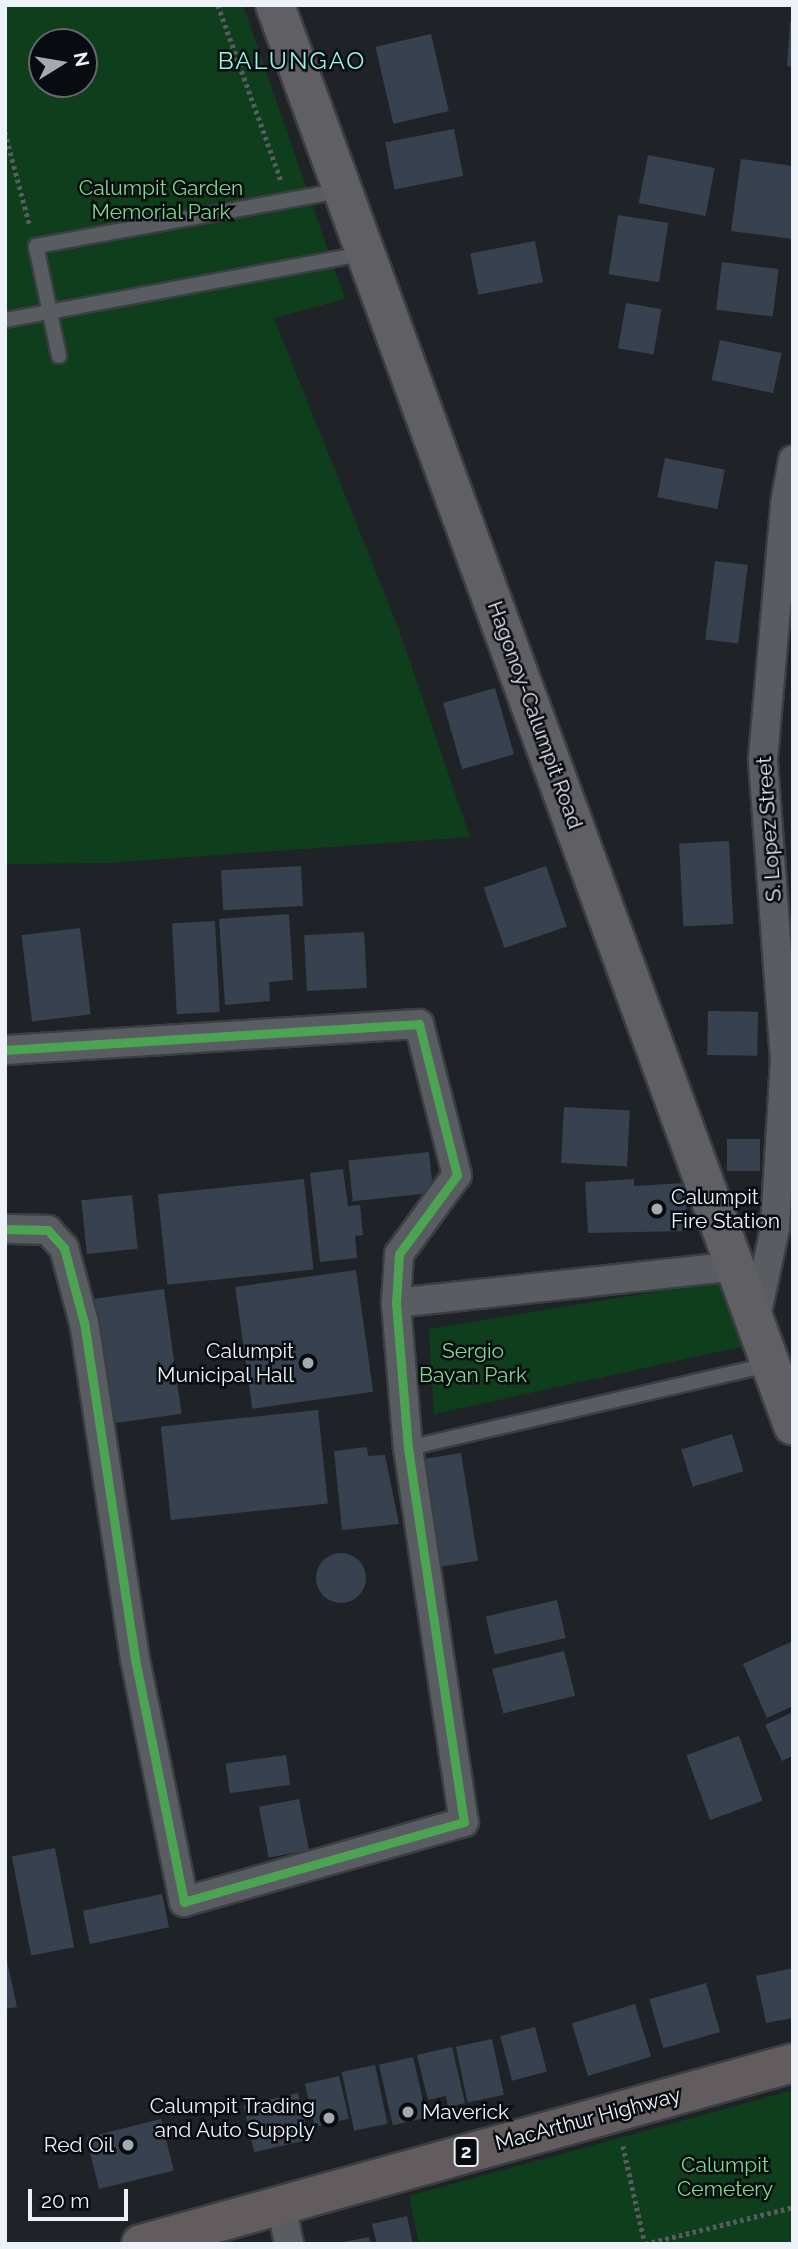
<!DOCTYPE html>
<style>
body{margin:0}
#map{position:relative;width:798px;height:2249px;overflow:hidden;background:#1f2328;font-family:Raleway,sans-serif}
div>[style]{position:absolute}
.green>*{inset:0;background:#0f3e1c}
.building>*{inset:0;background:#38414f;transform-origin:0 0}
.round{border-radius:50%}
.path>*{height:4.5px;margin-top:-2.25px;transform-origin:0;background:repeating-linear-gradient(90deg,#585b5f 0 3.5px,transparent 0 7px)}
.roads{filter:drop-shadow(2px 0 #3b3e43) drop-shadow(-2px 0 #3b3e43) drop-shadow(0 2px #3b3e43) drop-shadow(0 -2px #3b3e43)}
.lane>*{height:14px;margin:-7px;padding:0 7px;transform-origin:7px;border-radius:7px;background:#595c61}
.street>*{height:28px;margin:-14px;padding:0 14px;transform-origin:14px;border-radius:14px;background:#595c61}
.secondary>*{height:38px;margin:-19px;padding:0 19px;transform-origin:19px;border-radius:19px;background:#5f5f64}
.highway>*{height:38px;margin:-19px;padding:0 19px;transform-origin:19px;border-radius:19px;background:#625c5f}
.cycleway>*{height:9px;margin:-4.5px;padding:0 4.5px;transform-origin:4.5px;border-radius:4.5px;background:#4ca352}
.dots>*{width:19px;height:19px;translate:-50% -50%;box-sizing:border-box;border:4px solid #080b10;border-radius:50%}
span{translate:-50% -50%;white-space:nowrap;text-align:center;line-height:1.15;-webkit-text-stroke:5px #080b10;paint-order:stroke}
.shield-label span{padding:2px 5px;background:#080b10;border:2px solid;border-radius:5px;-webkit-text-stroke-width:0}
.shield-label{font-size:19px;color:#edf2f9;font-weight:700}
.park-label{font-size:21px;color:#7cdb8b}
.street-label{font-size:21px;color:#edf2f9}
.poi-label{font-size:21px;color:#edf2f9}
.left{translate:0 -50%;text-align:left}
.right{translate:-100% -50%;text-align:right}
.quarter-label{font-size:24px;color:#94f8e1;letter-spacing:2px}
.frame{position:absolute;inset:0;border:7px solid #edf2f9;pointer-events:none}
.north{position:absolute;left:28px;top:28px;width:70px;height:70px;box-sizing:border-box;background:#080b10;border:2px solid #64676d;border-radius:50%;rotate:79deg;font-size:19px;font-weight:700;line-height:28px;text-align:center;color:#edf2f9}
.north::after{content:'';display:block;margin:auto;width:24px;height:32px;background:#a5aab0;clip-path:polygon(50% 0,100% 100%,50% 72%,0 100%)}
.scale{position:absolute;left:28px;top:2189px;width:100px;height:32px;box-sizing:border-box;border:4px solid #edf2f9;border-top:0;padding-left:9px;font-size:21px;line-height:24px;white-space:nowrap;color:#edf2f9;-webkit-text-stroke:5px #080b10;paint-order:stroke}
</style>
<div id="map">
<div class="green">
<i style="clip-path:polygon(evenodd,5px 5px,243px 5px,345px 299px,274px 318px,399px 630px,470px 837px,107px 863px,5px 864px,5px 5px,42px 42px,84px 42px,84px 84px,42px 84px,42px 42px)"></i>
<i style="clip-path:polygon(721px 1281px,745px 1346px,434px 1414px,429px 1329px)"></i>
<i style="clip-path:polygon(793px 2090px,793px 2244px,419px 2244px,409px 2196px)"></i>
</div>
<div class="building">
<i style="clip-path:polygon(790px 22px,793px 22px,793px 67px,787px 66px)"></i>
<i style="left:431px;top:34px;width:79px;height:57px;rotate:77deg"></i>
<i style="left:454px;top:129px;width:48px;height:70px;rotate:79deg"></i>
<i style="left:648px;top:155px;width:68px;height:49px;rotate:11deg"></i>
<i style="clip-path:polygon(741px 159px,793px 166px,793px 239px,731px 231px)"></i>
<i style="left:618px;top:215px;width:51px;height:60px;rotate:9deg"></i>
<i style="left:535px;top:241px;width:42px;height:66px;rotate:79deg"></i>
<i style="left:722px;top:262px;width:57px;height:48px;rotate:7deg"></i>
<i style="left:626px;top:303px;width:36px;height:46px;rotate:10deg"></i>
<i style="left:720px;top:340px;width:63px;height:41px;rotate:12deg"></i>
<i style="left:665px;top:458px;width:61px;height:40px;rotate:11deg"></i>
<i style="left:715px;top:561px;width:33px;height:79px;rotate:7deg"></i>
<i style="left:495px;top:688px;width:69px;height:54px;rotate:74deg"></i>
<i style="left:729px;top:841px;width:83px;height:50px;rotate:87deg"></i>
<i style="left:301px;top:866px;width:40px;height:80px;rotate:87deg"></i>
<i style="left:546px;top:866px;width:64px;height:66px;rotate:71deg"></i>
<i style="clip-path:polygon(289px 914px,293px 980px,269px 982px,270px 1001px,225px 1005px,219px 919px)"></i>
<i style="left:215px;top:921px;width:91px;height:43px;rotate:87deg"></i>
<i style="left:80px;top:928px;width:87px;height:59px;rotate:83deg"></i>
<i style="left:364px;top:932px;width:56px;height:60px;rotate:87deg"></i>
<i style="left:708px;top:1011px;width:50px;height:44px;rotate:1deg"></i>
<i style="left:564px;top:1107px;width:66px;height:56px;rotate:3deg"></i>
<i style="left:727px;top:1139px;width:33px;height:32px"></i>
<i style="left:429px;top:1152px;width:41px;height:81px;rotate:84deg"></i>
<i style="clip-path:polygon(343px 1169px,348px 1206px,360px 1205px,363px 1235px,355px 1236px,357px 1258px,320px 1262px,310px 1173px)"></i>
<i style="left:304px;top:1179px;width:91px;height:147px;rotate:84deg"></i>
<i style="clip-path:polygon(634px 1179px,634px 1186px,684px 1183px,688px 1231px,588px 1233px,585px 1182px)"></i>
<i style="left:132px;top:1195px;width:54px;height:51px;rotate:84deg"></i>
<i style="left:356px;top:1270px;width:123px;height:122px;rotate:82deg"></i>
<i style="left:164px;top:1289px;width:126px;height:70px;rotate:82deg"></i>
<i style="left:318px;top:1410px;width:94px;height:158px;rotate:84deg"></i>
<i style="left:732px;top:1434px;width:39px;height:53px;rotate:73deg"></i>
<i style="clip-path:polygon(367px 1447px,368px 1456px,385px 1455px,399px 1524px,342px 1530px,334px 1451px)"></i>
<i style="left:461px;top:1453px;width:109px;height:45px;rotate:81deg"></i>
<i class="round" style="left:316px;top:1553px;width:50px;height:50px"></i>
<i style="left:557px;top:1600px;width:39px;height:73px;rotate:77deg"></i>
<i style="clip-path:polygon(793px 1641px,793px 1706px,767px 1718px,743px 1664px)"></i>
<i style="left:564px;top:1651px;width:46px;height:74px;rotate:76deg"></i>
<i style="clip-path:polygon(793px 1712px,793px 1756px,782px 1761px,765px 1725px)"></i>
<i style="left:739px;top:1736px;width:69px;height:56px;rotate:70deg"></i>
<i style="left:286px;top:1755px;width:30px;height:61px;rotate:82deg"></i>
<i style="left:299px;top:1799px;width:52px;height:41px;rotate:79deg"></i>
<i style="left:55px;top:1848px;width:101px;height:44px;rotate:79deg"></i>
<i style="left:162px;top:1894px;width:34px;height:81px;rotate:78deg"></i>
<i style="clip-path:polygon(6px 1956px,17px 2007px,5px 2009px,5px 1957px)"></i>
<i style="clip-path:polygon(793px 1968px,793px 2018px,766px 2023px,756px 1976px)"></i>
<i style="left:706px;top:1983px;width:51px;height:59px;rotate:74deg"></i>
<i style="left:635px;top:2004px;width:55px;height:66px;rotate:73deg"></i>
<i style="left:535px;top:2027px;width:46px;height:36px;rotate:75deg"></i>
<i style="left:492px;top:2039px;width:57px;height:37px;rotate:78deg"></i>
<i style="clip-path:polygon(452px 2047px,465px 2103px,448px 2107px,446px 2096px,428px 2100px,417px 2055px)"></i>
<i style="left:413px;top:2057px;width:62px;height:35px;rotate:77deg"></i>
<i style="left:375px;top:2065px;width:60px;height:34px;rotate:78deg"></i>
<i style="left:339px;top:2076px;width:44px;height:35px;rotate:77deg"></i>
<i style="left:298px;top:2093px;width:48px;height:56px;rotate:77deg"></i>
<i style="left:161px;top:2119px;width:53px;height:77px;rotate:76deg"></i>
<i style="clip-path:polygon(407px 2216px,413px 2244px,377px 2244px,372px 2224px)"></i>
<i style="clip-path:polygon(369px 2237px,371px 2244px,343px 2244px,343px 2242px)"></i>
</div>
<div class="path">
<i style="left:218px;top:5px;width:186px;rotate:70.2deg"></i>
<i style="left:5px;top:132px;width:97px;rotate:75.1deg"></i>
<i style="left:623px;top:2146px;width:100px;rotate:77.3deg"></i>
<i style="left:645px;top:2244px;width:153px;rotate:-14deg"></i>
</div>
<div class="roads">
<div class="lane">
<i style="left:5px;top:320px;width:363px;rotate:-10.5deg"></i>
<i style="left:59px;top:356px;width:112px;rotate:-101.8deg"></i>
<i style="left:36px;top:246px;width:309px;rotate:-10.3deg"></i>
<i style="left:408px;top:1448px;width:369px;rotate:-13deg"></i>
</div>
<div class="street">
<i style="left:5px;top:1050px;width:415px;rotate:-3.6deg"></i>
<i style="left:419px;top:1024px;width:156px;rotate:75.9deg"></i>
<i style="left:457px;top:1175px;width:98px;rotate:126.3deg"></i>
<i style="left:399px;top:1254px;width:49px;rotate:93.5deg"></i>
<i style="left:396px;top:1303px;width:145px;rotate:85.3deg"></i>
<i style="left:408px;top:1448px;width:378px;rotate:81.5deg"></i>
<i style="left:464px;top:1822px;width:291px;rotate:164.1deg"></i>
<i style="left:184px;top:1902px;width:248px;rotate:-101.4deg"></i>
<i style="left:135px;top:1659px;width:340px;rotate:-98.6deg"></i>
<i style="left:84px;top:1323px;width:78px;rotate:-104.9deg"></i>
<i style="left:64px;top:1248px;width:24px;rotate:-132deg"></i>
<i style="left:48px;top:1230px;width:43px;rotate:-178.7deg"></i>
<i style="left:396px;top:1303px;width:340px;rotate:-6.2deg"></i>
<i style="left:755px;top:1322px;width:96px;rotate:-78deg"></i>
<i style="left:775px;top:1228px;width:167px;rotate:-86.6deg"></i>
<i style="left:785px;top:1061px;width:304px;rotate:-94.2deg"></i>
<i style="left:763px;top:758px;width:255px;rotate:-85deg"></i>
<i style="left:785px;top:504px;width:45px;rotate:-79.7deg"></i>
<i style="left:281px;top:2203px;width:42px;rotate:79deg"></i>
</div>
<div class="secondary">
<i style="left:275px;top:5px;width:1512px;rotate:69.97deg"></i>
</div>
<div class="highway">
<i style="left:141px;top:2244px;width:677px;rotate:-15.52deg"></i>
</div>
</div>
<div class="cycleway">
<i style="left:5px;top:1050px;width:415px;rotate:-3.6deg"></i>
<i style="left:419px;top:1024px;width:156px;rotate:75.9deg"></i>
<i style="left:457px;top:1175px;width:98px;rotate:126.3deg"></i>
<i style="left:399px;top:1254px;width:49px;rotate:93.5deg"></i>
<i style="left:396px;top:1303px;width:145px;rotate:85.3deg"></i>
<i style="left:408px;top:1448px;width:378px;rotate:81.5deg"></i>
<i style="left:464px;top:1822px;width:291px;rotate:164.1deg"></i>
<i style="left:184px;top:1902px;width:248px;rotate:-101.4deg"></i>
<i style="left:135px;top:1659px;width:340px;rotate:-98.6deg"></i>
<i style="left:84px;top:1323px;width:78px;rotate:-104.9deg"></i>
<i style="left:64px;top:1248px;width:24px;rotate:-132deg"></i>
<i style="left:48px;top:1230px;width:43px;rotate:-178.7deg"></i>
</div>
<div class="dots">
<i style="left:657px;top:1209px;background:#a5aab0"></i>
<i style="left:308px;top:1363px;background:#a5aab0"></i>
<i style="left:408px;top:2112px;background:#a5aab0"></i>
<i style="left:329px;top:2118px;background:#a5aab0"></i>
<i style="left:128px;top:2145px;background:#a5aab0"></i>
</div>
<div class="shield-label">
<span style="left:466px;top:2152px">2</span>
</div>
<div class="park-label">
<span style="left:161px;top:200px">Calumpit Garden<br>Memorial Park</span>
<span style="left:473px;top:1363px">Sergio<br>Bayan Park</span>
<span style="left:725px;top:2177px">Calumpit<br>Cemetery</span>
</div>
<div class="street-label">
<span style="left:535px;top:715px;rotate:70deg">Hagonoy-Calumpit Road</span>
<span style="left:769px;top:829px;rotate:-94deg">S. Lopez Street</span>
<span style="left:588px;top:2119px;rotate:-15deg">MacArthur Highway</span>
</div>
<div class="poi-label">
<span class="left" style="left:671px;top:1209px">Calumpit<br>Fire Station</span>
<span class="right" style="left:294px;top:1363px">Calumpit<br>Municipal Hall</span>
<span class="right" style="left:315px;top:2118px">Calumpit Trading<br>and Auto Supply</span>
<span class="left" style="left:422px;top:2112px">Maverick</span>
<span class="right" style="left:114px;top:2145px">Red Oil</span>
</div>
<div class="quarter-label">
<span style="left:292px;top:61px">BALUNGAO</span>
</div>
<div class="frame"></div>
<div class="north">N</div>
<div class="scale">20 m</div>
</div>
